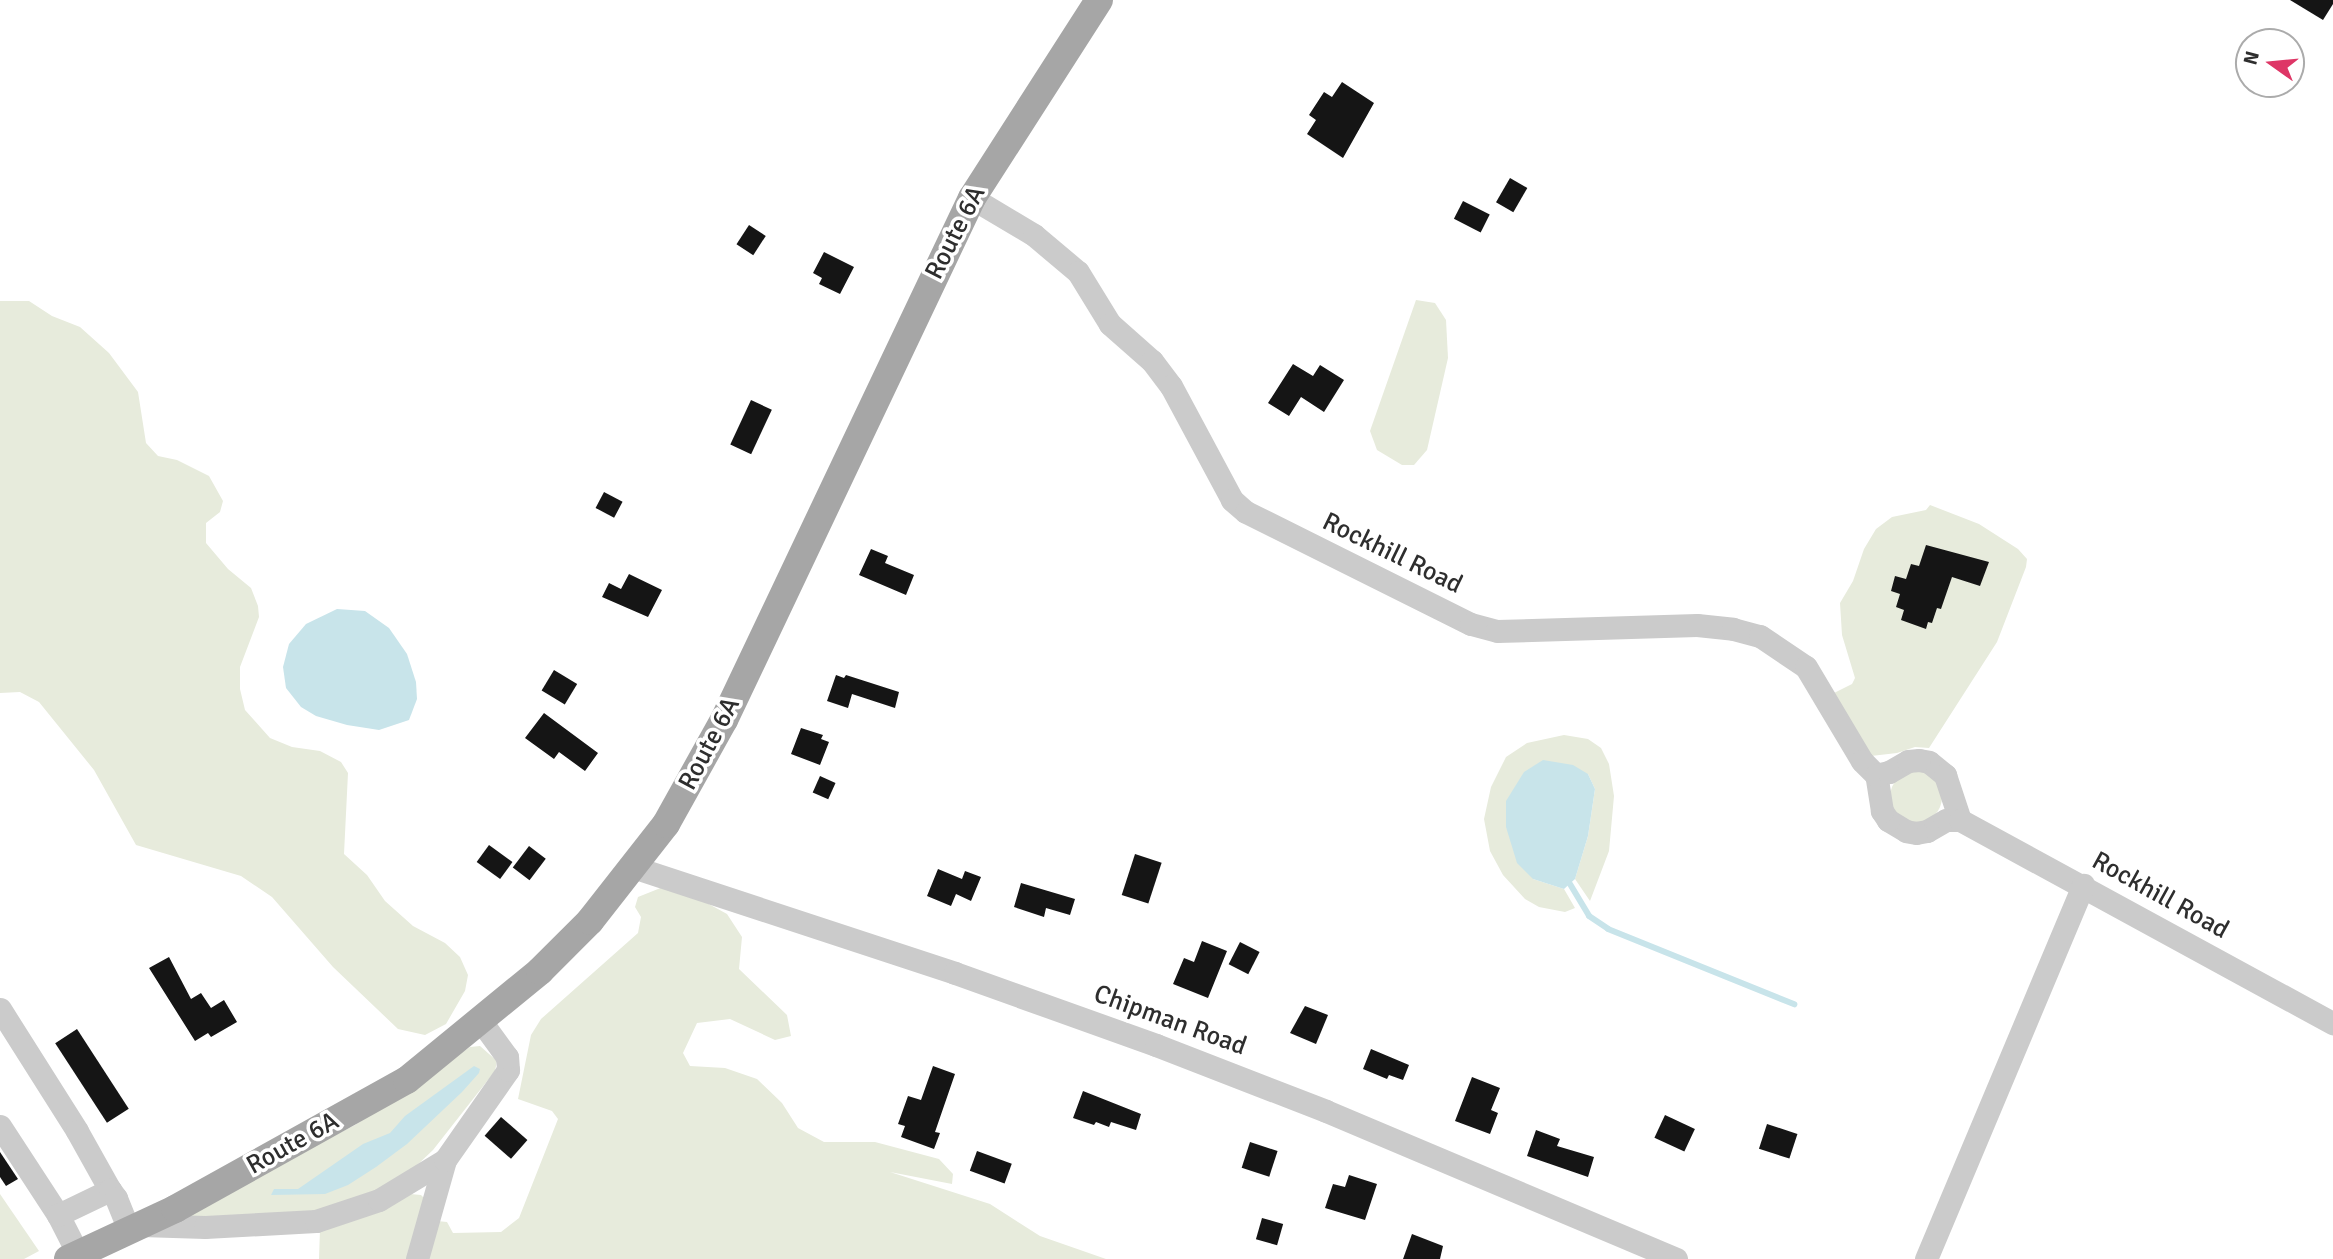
<!DOCTYPE html>
<style>
body{margin:0}
#map{position:relative;width:2333px;height:1259px;overflow:hidden;background:#fff;font-family:Signika,sans-serif}
div>[style]{position:absolute}
.green>*{inset:0;background:#e7ebdc}
.round{border-radius:50%}
.water>*{inset:0;background:#c8e4ea}
.stream>*{height:6px;margin:-3px;padding:0 3px;transform-origin:3px;border-radius:3px;background:#c8e4ea}
.building>*{inset:0;background:#151515;transform-origin:0 0}
.minor>*{height:23px;margin:-11.5px;padding:0 11.5px;transform-origin:11.5px;border-radius:11.5px;background:#cbcbcb}
.major>*{height:28px;margin:-14px;padding:0 14px;transform-origin:14px;border-radius:14px;background:#a6a6a6}
span{translate:-50% -50%;white-space:nowrap;text-align:center;line-height:1.15;-webkit-text-stroke:7px #fff;paint-order:stroke}
.street-label{font-size:26px;color:#2e2e2e}
.north{position:absolute;left:2235px;top:28px;width:70px;height:70px;box-sizing:border-box;background:#fff;border:2px solid #ababab;border-radius:50%;rotate:285deg;font-size:19px;font-weight:700;line-height:28px;text-align:center;color:#2e2e2e}
.north::after{content:'';display:block;margin:auto;width:24px;height:32px;background:#de3666;clip-path:polygon(50% 0,100% 100%,50% 72%,0 100%)}
</style>
<div id="map">
<div class="green">
<i style="clip-path:polygon(1416px 300px,1435px 303px,1446px 320px,1448px 358px,1427px 450px,1414px 465px,1402px 465px,1377px 450px,1370px 431px)"></i>
<i style="clip-path:polygon(0 301px,29px 301px,52px 316px,80px 327px,109px 353px,138px 392px,146px 443px,158px 456px,177px 460px,209px 476px,223px 501px,220px 512px,206px 523px,206px 543px,228px 569px,251px 588px,258px 606px,259px 617px,240px 667px,240px 689px,245px 710px,270px 738px,292px 747px,320px 751px,341px 762px,348px 773px,344px 854px,367px 875px,385px 901px,413px 926px,445px 943px,460px 957px,468px 975px,465px 991px,446px 1024px,425px 1035px,398px 1029px,333px 967px,272px 897px,241px 876px,136px 845px,94px 770px,39px 702px,20px 692px,0 693px)"></i>
<i style="clip-path:polygon(1930px 505px,1979px 524px,2018px 549px,2027px 559px,2026px 567px,1997px 642px,1929px 748px,1915px 747px,1897px 753px,1871px 756px,1834px 693px,1852px 684px,1855px 678px,1842px 635px,1840px 603px,1853px 581px,1864px 549px,1876px 529px,1892px 517px,1926px 510px)"></i>
<i style="clip-path:polygon(1564px 735px,1588px 739px,1601px 748px,1609px 764px,1614px 796px,1609px 851px,1590px 901px,1575px 879px,1588px 836px,1595px 789px,1588px 774px,1533px 879px,1564px 889px,1575px 908px,1565px 912px,1539px 907px,1525px 899px,1503px 875px,1490px 851px,1484px 819px,1491px 787px,1506px 757px,1527px 743px)"></i>
<i class="round" style="left:1890px;top:771px;width:52px;height:52px"></i>
<i style="clip-path:polygon(663px 887px,685px 891px,727px 914px,742px 937px,739px 969px,787px 1015px,791px 1036px,775px 1040px,730px 1019px,697px 1023px,683px 1053px,690px 1066px,725px 1068px,757px 1079px,782px 1103px,798px 1128px,824px 1142px,875px 1142px,939px 1159px,953px 1174px,952px 1184px,890px 1172px,990px 1204px,1040px 1236px,1106px 1259px,426px 1259px,437px 1221px,447px 1222px,453px 1233px,501px 1232px,519px 1218px,558px 1119px,552px 1111px,518px 1099px,531px 1035px,541px 1019px,638px 933px,641px 917px,635px 907px,638px 897px)"></i>
<i style="clip-path:polygon(480px 1046px,497px 1061px,495px 1071px,433px 1150px,412px 1170px,371px 1194px,309px 1213px,163px 1224px,355px 1125px,470px 1047px)"></i>
<i style="clip-path:polygon(0 1194px,39px 1251px,24px 1259px,0 1259px)"></i>
<i style="clip-path:polygon(410px 1194px,421px 1195px,425px 1199px,410px 1259px,319px 1259px,320px 1230px)"></i>
</div>
<div class="water">
<i style="clip-path:polygon(337px 609px,365px 611px,389px 628px,407px 654px,416px 682px,417px 699px,409px 720px,379px 730px,347px 725px,316px 716px,301px 707px,286px 688px,283px 667px,289px 644px,306px 624px)"></i>
<i style="clip-path:polygon(1543px 760px,1573px 765px,1588px 774px,1595px 789px,1588px 836px,1575px 879px,1564px 889px,1533px 879px,1517px 863px,1506px 827px,1506px 801px,1524px 772px)"></i>
<i style="clip-path:polygon(474px 1066px,480px 1069px,479px 1073px,462px 1092px,407px 1144px,376px 1167px,348px 1185px,325px 1194px,271px 1195px,274px 1189px,298px 1189px,363px 1144px,390px 1133px,405px 1116px)"></i>
</div>
<div class="stream">
<i style="left:1570px;top:884px;width:37px;rotate:59deg"></i>
<i style="left:1589px;top:916px;width:23px;rotate:34deg"></i>
<i style="left:1608px;top:929px;width:201px;rotate:22deg"></i>
</div>
<div class="building">
<i style="clip-path:polygon(2290px 0,2333px 0,2333px 4px,2323px 20px)"></i>
<i style="clip-path:polygon(1342px 82px,1374px 103px,1343px 158px,1307px 134px,1316px 120px,1309px 115px,1324px 92px,1332px 97px)"></i>
<i style="left:1510px;top:178px;width:20px;height:28px;rotate:30deg"></i>
<i style="left:1463px;top:201px;width:30px;height:20px;rotate:27deg"></i>
<i style="left:749px;top:225px;width:20px;height:23px;rotate:33deg"></i>
<i style="clip-path:polygon(824px 252px,854px 267px,840px 294px,819px 284px,822px 278px,813px 273px)"></i>
<i style="clip-path:polygon(1293px 364px,1313px 376px,1320px 365px,1344px 380px,1324px 412px,1301px 397px,1289px 416px,1268px 403px)"></i>
<i style="left:751px;top:400px;width:23px;height:49px;rotate:25deg"></i>
<i style="left:604px;top:492px;width:21px;height:18px;rotate:28deg"></i>
<i style="clip-path:polygon(1926px 545px,1989px 562px,1980px 586px,1952px 577px,1941px 609px,1937px 608px,1932px 623px,1928px 622px,1926px 629px,1901px 620px,1904px 610px,1896px 607px,1900px 594px,1891px 591px,1895px 576px,1906px 579px,1911px 564px,1919px 566px)"></i>
<i style="clip-path:polygon(871px 549px,888px 556px,885px 563px,914px 575px,906px 595px,859px 575px)"></i>
<i style="clip-path:polygon(629px 574px,662px 590px,648px 617px,602px 597px,609px 583px,621px 589px)"></i>
<i style="left:554px;top:670px;width:27px;height:24px;rotate:31deg"></i>
<i style="clip-path:polygon(836px 675px,844px 678px,846px 675px,899px 692px,895px 708px,852px 694px,848px 708px,827px 701px)"></i>
<i style="clip-path:polygon(544px 713px,598px 753px,585px 771px,559px 752px,554px 759px,525px 738px)"></i>
<i style="clip-path:polygon(801px 728px,823px 735px,821px 739px,829px 742px,820px 765px,791px 754px)"></i>
<i style="left:820px;top:776px;width:17px;height:18px;rotate:24deg"></i>
<i style="left:489px;top:845px;width:29px;height:21px;rotate:36deg"></i>
<i style="left:529px;top:846px;width:21px;height:27px;rotate:37deg"></i>
<i style="left:1135px;top:854px;width:28px;height:43px;rotate:18deg"></i>
<i style="clip-path:polygon(938px 869px,962px 879px,965px 871px,981px 877px,971px 901px,956px 894px,951px 906px,927px 896px)"></i>
<i style="clip-path:polygon(1021px 883px,1075px 899px,1070px 915px,1046px 908px,1044px 917px,1014px 907px)"></i>
<i style="clip-path:polygon(1202px 941px,1227px 951px,1208px 998px,1173px 984px,1184px 958px,1194px 962px)"></i>
<i style="left:1240px;top:942px;width:22px;height:25px;rotate:27deg"></i>
<i style="clip-path:polygon(169px 957px,191px 999px,201px 993px,211px 1008px,224px 1000px,237px 1022px,211px 1037px,208px 1033px,195px 1041px,149px 968px)"></i>
<i style="clip-path:polygon(1305px 1006px,1328px 1015px,1316px 1044px,1290px 1033px)"></i>
<i style="left:77px;top:1029px;width:95px;height:26px;rotate:57deg"></i>
<i style="clip-path:polygon(1371px 1049px,1409px 1065px,1403px 1080px,1389px 1075px,1387px 1079px,1363px 1069px)"></i>
<i style="clip-path:polygon(933px 1066px,955px 1074px,935px 1132px,940px 1133px,934px 1149px,901px 1137px,905px 1126px,898px 1124px,908px 1096px,921px 1100px)"></i>
<i style="clip-path:polygon(1472px 1077px,1500px 1088px,1491px 1110px,1498px 1113px,1490px 1134px,1455px 1121px)"></i>
<i style="clip-path:polygon(1083px 1091px,1141px 1114px,1136px 1130px,1111px 1122px,1109px 1127px,1096px 1122px,1094px 1125px,1073px 1118px)"></i>
<i style="left:1665px;top:1115px;width:33px;height:25px;rotate:25deg"></i>
<i style="left:501px;top:1117px;width:35px;height:25px;rotate:41deg"></i>
<i style="left:1767px;top:1124px;width:32px;height:26px;rotate:18deg"></i>
<i style="clip-path:polygon(1536px 1130px,1560px 1139px,1557px 1146px,1594px 1157px,1588px 1177px,1527px 1156px)"></i>
<i style="left:1250px;top:1142px;width:29px;height:27px;rotate:18deg"></i>
<i style="left:977px;top:1151px;width:37px;height:21px;rotate:20deg"></i>
<i style="clip-path:polygon(0 1152px,18px 1179px,6px 1186px,0 1177px)"></i>
<i style="clip-path:polygon(1349px 1175px,1377px 1184px,1365px 1220px,1325px 1208px,1333px 1184px,1345px 1187px)"></i>
<i style="left:1262px;top:1218px;width:22px;height:22px;rotate:16deg"></i>
<i style="clip-path:polygon(1412px 1234px,1443px 1246px,1440px 1259px,1403px 1259px)"></i>
</div>
<div class="minor">
<i style="left:972px;top:198px;width:72px;rotate:30.8deg"></i>
<i style="left:1034px;top:235px;width:57px;rotate:40.1deg"></i>
<i style="left:1078px;top:272px;width:61px;rotate:58.4deg"></i>
<i style="left:1110px;top:324px;width:56px;rotate:41.4deg"></i>
<i style="left:1152px;top:361px;width:31px;rotate:53deg"></i>
<i style="left:1171px;top:386px;width:129px;rotate:61.8deg"></i>
<i style="left:1232px;top:500px;width:18px;rotate:41deg"></i>
<i style="left:1246px;top:512px;width:251px;rotate:26.5deg"></i>
<i style="left:1471px;top:624px;width:27px;rotate:15deg"></i>
<i style="left:1497px;top:631px;width:200px;rotate:-1.7deg"></i>
<i style="left:1697px;top:625px;width:36px;rotate:6deg"></i>
<i style="left:1733px;top:629px;width:28px;rotate:15deg"></i>
<i style="left:1760px;top:636px;width:55px;rotate:34deg"></i>
<i style="left:1806px;top:667px;width:109px;rotate:59.2deg"></i>
<i style="left:1862px;top:761px;width:20px;rotate:45deg"></i>
<i style="left:1919px;top:760px;width:10px;rotate:11deg"></i>
<i style="left:1929px;top:762px;width:21px;rotate:39deg"></i>
<i style="left:1945px;top:775px;width:47px;rotate:71.6deg"></i>
<i style="left:1960px;top:820px;width:14px;rotate:180deg"></i>
<i style="left:1946px;top:820px;width:22px;rotate:150deg"></i>
<i style="left:1927px;top:831px;width:11px;rotate:170deg"></i>
<i style="left:1916px;top:833px;width:10px;rotate:-169deg"></i>
<i style="left:1906px;top:831px;width:21px;rotate:-149deg"></i>
<i style="left:1888px;top:820px;width:11px;rotate:-124deg"></i>
<i style="left:1882px;top:811px;width:36px;rotate:-99deg"></i>
<i style="left:1876px;top:775px;width:13px;rotate:-13deg"></i>
<i style="left:1889px;top:772px;width:22px;rotate:-30deg"></i>
<i style="left:1908px;top:761px;width:11px;rotate:-5deg"></i>
<i style="left:1960px;top:820px;width:425px;rotate:28.6deg"></i>
<i style="left:633px;top:867px;width:339px;rotate:18.2deg"></i>
<i style="left:955px;top:973px;width:214px;rotate:19.7deg"></i>
<i style="left:1156px;top:1045px;width:182px;rotate:21.2deg"></i>
<i style="left:1326px;top:1111px;width:380px;rotate:22.9deg"></i>
<i style="left:0;top:1009px;width:144px;rotate:57.7deg"></i>
<i style="left:77px;top:1131px;width:68px;rotate:60.8deg"></i>
<i style="left:0;top:1126px;width:106px;rotate:56.9deg"></i>
<i style="left:141px;top:1225px;width:64px;rotate:1.8deg"></i>
<i style="left:205px;top:1227px;width:111px;rotate:-3.1deg"></i>
<i style="left:316px;top:1221px;width:66px;rotate:-18.4deg"></i>
<i style="left:379px;top:1200px;width:77px;rotate:-31.2deg"></i>
<i style="left:78px;top:1254px;width:44px;rotate:-117.1deg"></i>
<i style="left:58px;top:1215px;width:58px;rotate:-25.7deg"></i>
<i style="left:110px;top:1190px;width:10px;rotate:53deg"></i>
<i style="left:116px;top:1198px;width:35px;rotate:68deg"></i>
<i style="left:417px;top:1259px;width:103px;rotate:-74.2deg"></i>
<i style="left:445px;top:1160px;width:110px;rotate:-55deg"></i>
<i style="left:508px;top:1070px;width:13px;rotate:-94deg"></i>
<i style="left:507px;top:1057px;width:46px;rotate:-126.1deg"></i>
<i style="left:1926px;top:1259px;width:406px;rotate:-67.2deg"></i>
</div>
<div class="major">
<i style="left:68px;top:1259px;width:118px;rotate:-25deg"></i>
<i style="left:175px;top:1209px;width:265px;rotate:-29.1deg"></i>
<i style="left:407px;top:1080px;width:172px;rotate:-39.3deg"></i>
<i style="left:540px;top:971px;width:71px;rotate:-45deg"></i>
<i style="left:590px;top:921px;width:123px;rotate:-51.9deg"></i>
<i style="left:666px;top:824px;width:119px;rotate:-60.9deg"></i>
<i style="left:724px;top:720px;width:578px;rotate:-64.59deg"></i>
<i style="left:972px;top:198px;width:235px;rotate:-57.3deg"></i>
</div>
<div class="street-label">
<span style="left:956px;top:233px;rotate:-63deg">Route 6A</span>
<span style="left:1392px;top:554px;rotate:26deg">Rockhill Road</span>
<span style="left:710px;top:744px;rotate:-62deg">Route 6A</span>
<span style="left:2160px;top:896px;rotate:29deg">Rockhill Road</span>
<span style="left:1170px;top:1021px;rotate:20deg">Chipman Road</span>
<span style="left:293px;top:1144px;rotate:-29deg">Route 6A</span>
</div>
<div class="north">N</div>
</div>
